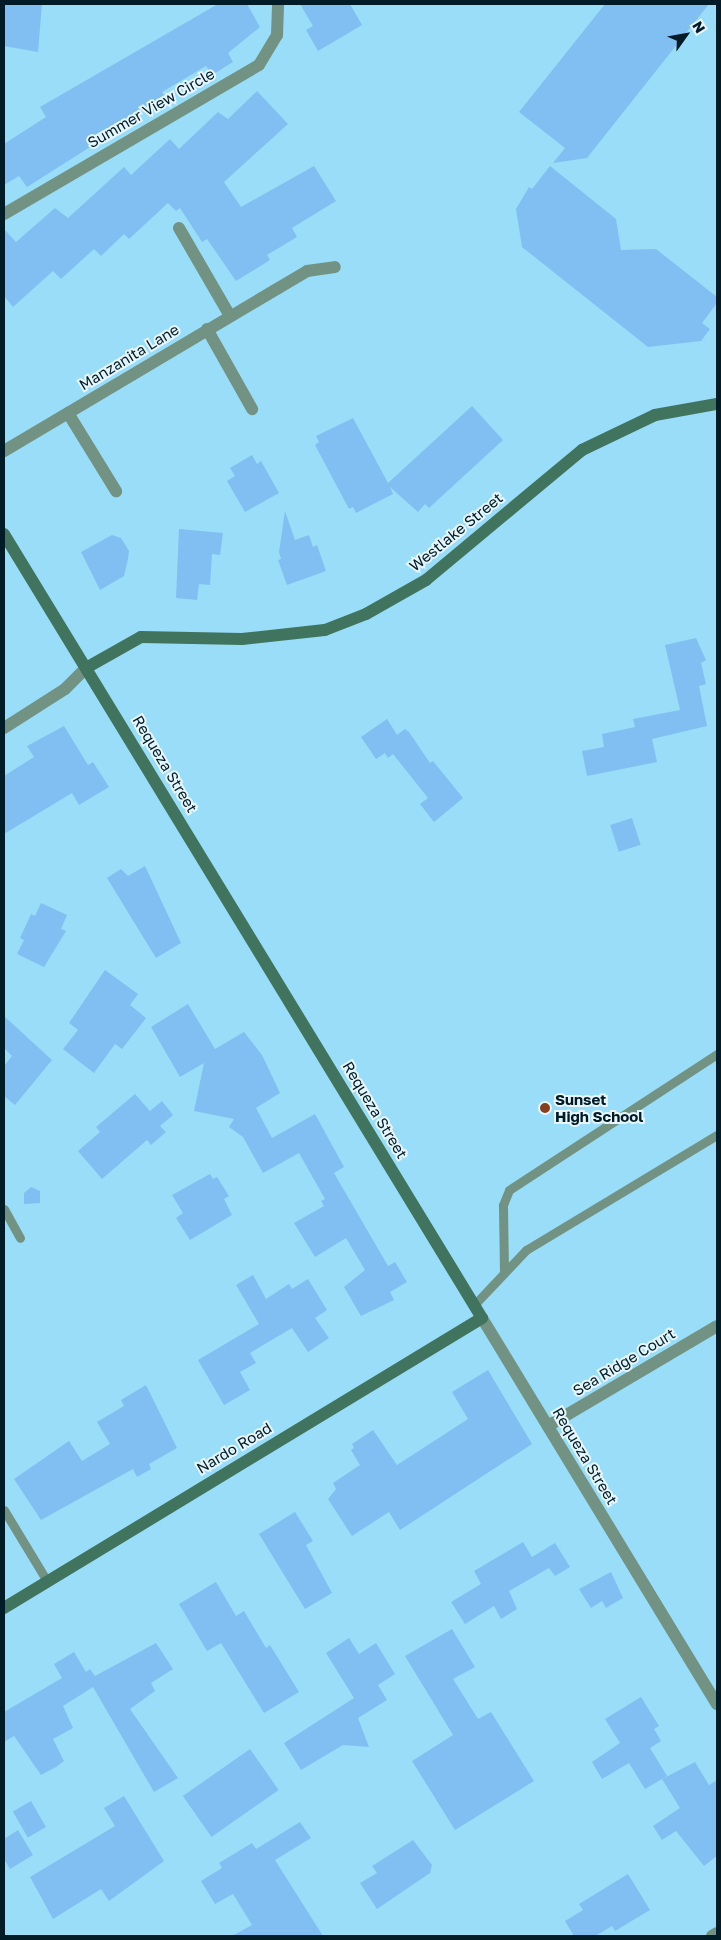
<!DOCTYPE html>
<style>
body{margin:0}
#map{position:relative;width:721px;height:1940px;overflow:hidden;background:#99ddf8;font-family:"Golos Text",sans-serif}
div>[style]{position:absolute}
.building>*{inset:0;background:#81bff2;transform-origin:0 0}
.lane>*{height:9px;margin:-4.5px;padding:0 4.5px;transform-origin:4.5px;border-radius:4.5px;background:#729383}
.street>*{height:12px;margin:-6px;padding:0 6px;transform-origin:6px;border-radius:6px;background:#729383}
.secondary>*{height:12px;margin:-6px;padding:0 6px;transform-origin:6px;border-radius:6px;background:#41745e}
.dots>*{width:14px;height:14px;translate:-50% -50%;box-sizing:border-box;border:2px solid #e6f6fc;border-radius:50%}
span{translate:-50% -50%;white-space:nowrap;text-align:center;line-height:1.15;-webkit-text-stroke:4px #e6f6fc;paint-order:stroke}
.street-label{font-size:15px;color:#011c26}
.poi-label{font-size:15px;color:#011c26;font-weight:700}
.left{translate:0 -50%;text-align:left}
.frame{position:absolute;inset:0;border:5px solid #011c26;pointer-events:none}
.north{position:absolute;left:661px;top:10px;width:50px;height:50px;-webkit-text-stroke:4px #e6f6fc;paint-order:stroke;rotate:58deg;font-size:14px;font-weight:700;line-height:20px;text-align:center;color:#011c26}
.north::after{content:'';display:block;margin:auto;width:18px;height:22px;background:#011c26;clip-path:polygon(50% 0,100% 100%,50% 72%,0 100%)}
</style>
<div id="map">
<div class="building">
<i style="clip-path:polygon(4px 4px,42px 4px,38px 52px,4px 46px)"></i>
<i style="clip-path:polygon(218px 4px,247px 4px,260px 27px,228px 53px,233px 62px,212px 75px,206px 66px,162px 92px,168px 102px,148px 114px,144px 108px,118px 124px,120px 128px,27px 187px,19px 176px,4px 185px,4px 144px,46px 117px,40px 107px)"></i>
<i style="clip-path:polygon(300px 4px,350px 4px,362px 25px,318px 51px,306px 30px,313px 26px)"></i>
<i style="clip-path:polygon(605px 4px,709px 4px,587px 158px,553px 163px,565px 148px,519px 112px)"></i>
<i style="clip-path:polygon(257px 91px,288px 124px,224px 182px,241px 207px,314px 166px,336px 201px,292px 228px,297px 237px,267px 255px,270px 260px,236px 281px,207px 239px,202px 242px,180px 208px,176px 211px,168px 203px,129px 239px,124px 234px,101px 256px,94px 249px,61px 279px,53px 271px,13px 307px,4px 296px,4px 229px,16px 242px,55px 208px,68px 218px,124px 167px,131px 175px,170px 139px,179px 149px,218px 112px,228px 119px)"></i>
<i style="clip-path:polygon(550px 166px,616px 219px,621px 250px,656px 249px,717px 297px,717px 303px,702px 323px,710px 329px,701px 341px,648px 347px,522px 247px,516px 209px,529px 187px,532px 189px)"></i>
<i style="clip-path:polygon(472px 406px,503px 440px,429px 508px,425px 504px,418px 512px,390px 487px,393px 494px,356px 513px,353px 507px,349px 509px,315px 445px,319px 442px,316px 436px,353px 418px,388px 483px)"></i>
<i style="clip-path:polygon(252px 455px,257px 464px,261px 461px,279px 493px,245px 512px,227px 481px,235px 476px,230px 468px)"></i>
<i style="clip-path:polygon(285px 511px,295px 540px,309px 535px,313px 547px,317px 545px,326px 571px,287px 585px,278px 560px,281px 559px,279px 552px)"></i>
<i style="clip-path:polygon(179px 529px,223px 533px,220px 555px,212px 554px,210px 585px,199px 584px,197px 600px,176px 598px)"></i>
<i style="clip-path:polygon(112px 535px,121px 538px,129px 551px,128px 559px,124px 576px,100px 590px,81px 552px)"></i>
<i style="clip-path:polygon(696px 638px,706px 660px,701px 663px,706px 684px,699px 686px,707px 726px,652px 739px,657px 762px,587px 776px,582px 751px,604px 747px,602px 734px,635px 727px,633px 719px,680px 710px,665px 645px)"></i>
<i style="clip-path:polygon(387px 719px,397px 735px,405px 729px,409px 732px,430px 763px,433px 761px,463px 798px,434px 822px,420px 804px,428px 798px,393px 754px,388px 758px,385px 753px,376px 759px,361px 737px)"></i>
<i style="clip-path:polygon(64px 726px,88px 765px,93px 762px,109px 787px,79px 805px,72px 793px,4px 834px,4px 776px,34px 757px,27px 746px)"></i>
<i style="left:632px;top:818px;width:28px;height:23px;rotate:72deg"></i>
<i style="clip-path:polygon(145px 866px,181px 943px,156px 958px,107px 878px,121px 869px,128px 876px)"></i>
<i style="clip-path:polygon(41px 903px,67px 915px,61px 929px,66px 931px,44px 967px,17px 954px,24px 940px,20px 938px,31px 914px,35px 916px)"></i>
<i style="clip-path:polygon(105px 970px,138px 994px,130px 1005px,146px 1018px,122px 1049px,115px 1044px,94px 1073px,63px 1049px,78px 1030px,69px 1023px)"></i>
<i style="clip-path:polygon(188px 1004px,215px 1049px,244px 1032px,262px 1055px,280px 1093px,256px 1108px,272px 1138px,315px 1114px,344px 1167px,334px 1173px,388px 1266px,395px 1262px,407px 1282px,390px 1292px,394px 1300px,361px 1316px,344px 1287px,365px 1270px,346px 1238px,315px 1257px,294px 1223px,324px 1206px,321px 1201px,325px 1199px,299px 1153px,263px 1173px,243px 1137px,229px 1127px,234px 1119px,194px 1111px,204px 1063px,180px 1077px,151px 1027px)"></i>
<i style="clip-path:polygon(4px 1016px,52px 1060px,15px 1105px,4px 1096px,4px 1066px,12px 1056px,4px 1048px)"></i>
<i style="clip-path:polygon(135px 1094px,150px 1111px,162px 1101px,173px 1115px,160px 1126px,166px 1132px,151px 1145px,147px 1140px,102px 1179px,78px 1151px,100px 1132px,96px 1127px)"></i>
<i style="clip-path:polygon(210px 1174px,213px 1179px,217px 1177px,229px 1196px,224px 1199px,232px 1215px,190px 1240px,176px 1218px,183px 1213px,172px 1195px)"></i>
<i style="clip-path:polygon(31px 1187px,40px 1191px,40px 1203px,24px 1204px,24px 1193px)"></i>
<i style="clip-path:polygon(253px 1275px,266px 1299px,289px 1284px,292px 1289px,308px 1279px,327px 1310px,315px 1318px,329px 1338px,308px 1352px,292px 1328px,250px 1353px,256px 1363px,240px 1372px,250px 1390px,224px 1405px,198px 1360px,259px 1324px,236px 1285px)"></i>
<i style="clip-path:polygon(488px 1370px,532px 1444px,400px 1530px,389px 1512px,352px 1536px,328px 1499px,336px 1489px,333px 1483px,360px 1465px,351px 1450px,354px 1448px,352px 1444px,373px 1430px,397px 1465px,468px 1419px,452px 1392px)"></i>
<i style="clip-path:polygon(146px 1385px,177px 1448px,149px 1464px,151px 1469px,137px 1477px,133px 1469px,41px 1520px,14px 1479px,69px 1441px,82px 1461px,110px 1444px,97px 1422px,124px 1406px,121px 1400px)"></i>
<i style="clip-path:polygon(295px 1512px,313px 1541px,306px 1545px,332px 1593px,305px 1609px,259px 1534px)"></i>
<i style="clip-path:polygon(523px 1542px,532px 1557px,555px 1543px,570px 1567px,555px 1576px,549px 1568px,509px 1591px,517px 1609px,501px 1619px,494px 1606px,465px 1624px,451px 1602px,481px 1584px,474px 1571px)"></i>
<i style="clip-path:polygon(611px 1572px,623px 1598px,606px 1608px,602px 1601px,591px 1608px,579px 1589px)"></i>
<i style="clip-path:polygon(216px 1582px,236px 1616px,244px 1611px,266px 1648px,270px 1645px,299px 1692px,264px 1713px,221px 1643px,207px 1651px,179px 1604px)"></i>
<i style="clip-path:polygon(452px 1629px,475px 1667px,453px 1679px,478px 1719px,491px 1712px,534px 1781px,455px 1830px,412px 1761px,453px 1735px,405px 1656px)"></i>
<i style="clip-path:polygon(349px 1638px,359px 1654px,376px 1643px,395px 1674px,378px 1685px,387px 1700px,358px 1718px,369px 1747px,343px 1745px,301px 1770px,284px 1743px,354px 1698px,326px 1653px)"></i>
<i style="clip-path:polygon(156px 1643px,173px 1669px,151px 1683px,155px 1691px,130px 1709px,178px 1778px,154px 1792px,93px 1687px,63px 1706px,73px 1728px,53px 1739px,64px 1761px,56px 1767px,41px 1775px,14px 1736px,4px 1742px,4px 1712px,62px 1678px,54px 1664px,74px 1652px,86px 1672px,90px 1669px,95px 1676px)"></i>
<i style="clip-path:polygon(641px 1697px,659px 1726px,654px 1729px,661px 1741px,650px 1748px,667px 1776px,645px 1789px,629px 1763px,602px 1779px,592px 1762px,620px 1743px,605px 1719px)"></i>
<i style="left:250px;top:1749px;width:50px;height:82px;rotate:55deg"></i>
<i style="clip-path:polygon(695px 1762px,709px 1785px,717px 1780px,717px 1856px,704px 1866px,676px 1831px,662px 1840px,653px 1826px,680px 1808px,662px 1779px)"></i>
<i style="clip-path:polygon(124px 1796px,164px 1861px,109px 1901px,101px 1889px,53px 1919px,30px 1877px,115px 1826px,104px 1808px)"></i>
<i style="left:31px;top:1801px;width:30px;height:21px;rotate:60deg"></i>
<i style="clip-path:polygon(300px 1822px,311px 1838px,275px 1860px,323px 1936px,232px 1936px,252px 1925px,233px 1894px,215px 1904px,201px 1881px,222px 1868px,219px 1863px,252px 1843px,256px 1849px)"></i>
<i style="clip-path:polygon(18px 1830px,33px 1855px,10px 1869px,4px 1859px,4px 1839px)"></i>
<i style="clip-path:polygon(413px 1840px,432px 1865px,430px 1873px,377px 1909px,360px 1883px,377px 1873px,372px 1866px)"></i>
<i style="clip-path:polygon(628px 1874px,650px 1910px,615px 1931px,612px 1926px,595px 1936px,574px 1936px,565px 1921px,583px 1910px,579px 1904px)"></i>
</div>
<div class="lane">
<i style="left:4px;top:1209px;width:33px;rotate:61deg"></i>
<i style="left:504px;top:1271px;width:66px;rotate:-90.9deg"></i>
<i style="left:503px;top:1205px;width:16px;rotate:-68deg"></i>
<i style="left:509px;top:1190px;width:249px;rotate:-33.2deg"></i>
<i style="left:474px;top:1305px;width:76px;rotate:-46.6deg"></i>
<i style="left:526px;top:1250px;width:223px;rotate:-31.1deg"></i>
<i style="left:4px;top:1510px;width:83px;rotate:58.8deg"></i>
</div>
<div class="street">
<i style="left:4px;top:214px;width:295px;rotate:-30.3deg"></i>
<i style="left:259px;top:65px;width:35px;rotate:-59deg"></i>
<i style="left:277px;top:35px;width:31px;rotate:-88deg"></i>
<i style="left:179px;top:228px;width:102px;rotate:59.9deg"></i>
<i style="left:207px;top:329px;width:92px;rotate:60.6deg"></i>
<i style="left:68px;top:413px;width:92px;rotate:58.4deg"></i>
<i style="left:4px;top:451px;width:352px;rotate:-30.7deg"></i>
<i style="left:307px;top:271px;width:28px;rotate:-8deg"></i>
<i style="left:4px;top:728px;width:72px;rotate:-32.6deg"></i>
<i style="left:65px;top:689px;width:30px;rotate:-45deg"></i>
<i style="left:482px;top:1318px;width:452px;rotate:58.7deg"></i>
<i style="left:548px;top:1426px;width:196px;rotate:-30.6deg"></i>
<i style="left:712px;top:1936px;width:6px;rotate:-31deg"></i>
</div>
<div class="secondary">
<i style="left:4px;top:534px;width:918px;rotate:58.63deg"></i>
<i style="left:482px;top:1318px;width:559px;rotate:148.76deg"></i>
<i style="left:86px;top:668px;width:63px;rotate:-29.4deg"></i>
<i style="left:141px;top:637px;width:101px;rotate:1.1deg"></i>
<i style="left:242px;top:639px;width:83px;rotate:-6.2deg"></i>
<i style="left:325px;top:630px;width:44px;rotate:-21.3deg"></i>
<i style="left:366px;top:614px;width:69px;rotate:-29.5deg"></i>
<i style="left:426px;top:580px;width:203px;rotate:-39.8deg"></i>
<i style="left:582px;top:450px;width:81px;rotate:-25.6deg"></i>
<i style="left:655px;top:415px;width:63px;rotate:-10.1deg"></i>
</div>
<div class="dots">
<i style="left:545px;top:1108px;background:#863f1d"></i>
</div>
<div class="street-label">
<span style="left:151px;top:108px;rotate:-30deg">Summer View Circle</span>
<span style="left:129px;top:357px;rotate:-31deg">Manzanita Lane</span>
<span style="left:456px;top:532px;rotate:-39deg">Westlake Street</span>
<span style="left:165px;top:764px;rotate:59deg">Requeza Street</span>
<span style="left:375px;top:1110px;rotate:59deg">Requeza Street</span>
<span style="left:624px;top:1362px;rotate:-31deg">Sea Ridge Court</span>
<span style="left:234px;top:1448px;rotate:-31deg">Nardo Road</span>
<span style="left:585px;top:1456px;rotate:59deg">Requeza Street</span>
</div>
<div class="poi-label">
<span class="left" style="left:555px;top:1108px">Sunset<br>High School</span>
</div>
<div class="frame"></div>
<div class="north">N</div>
</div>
